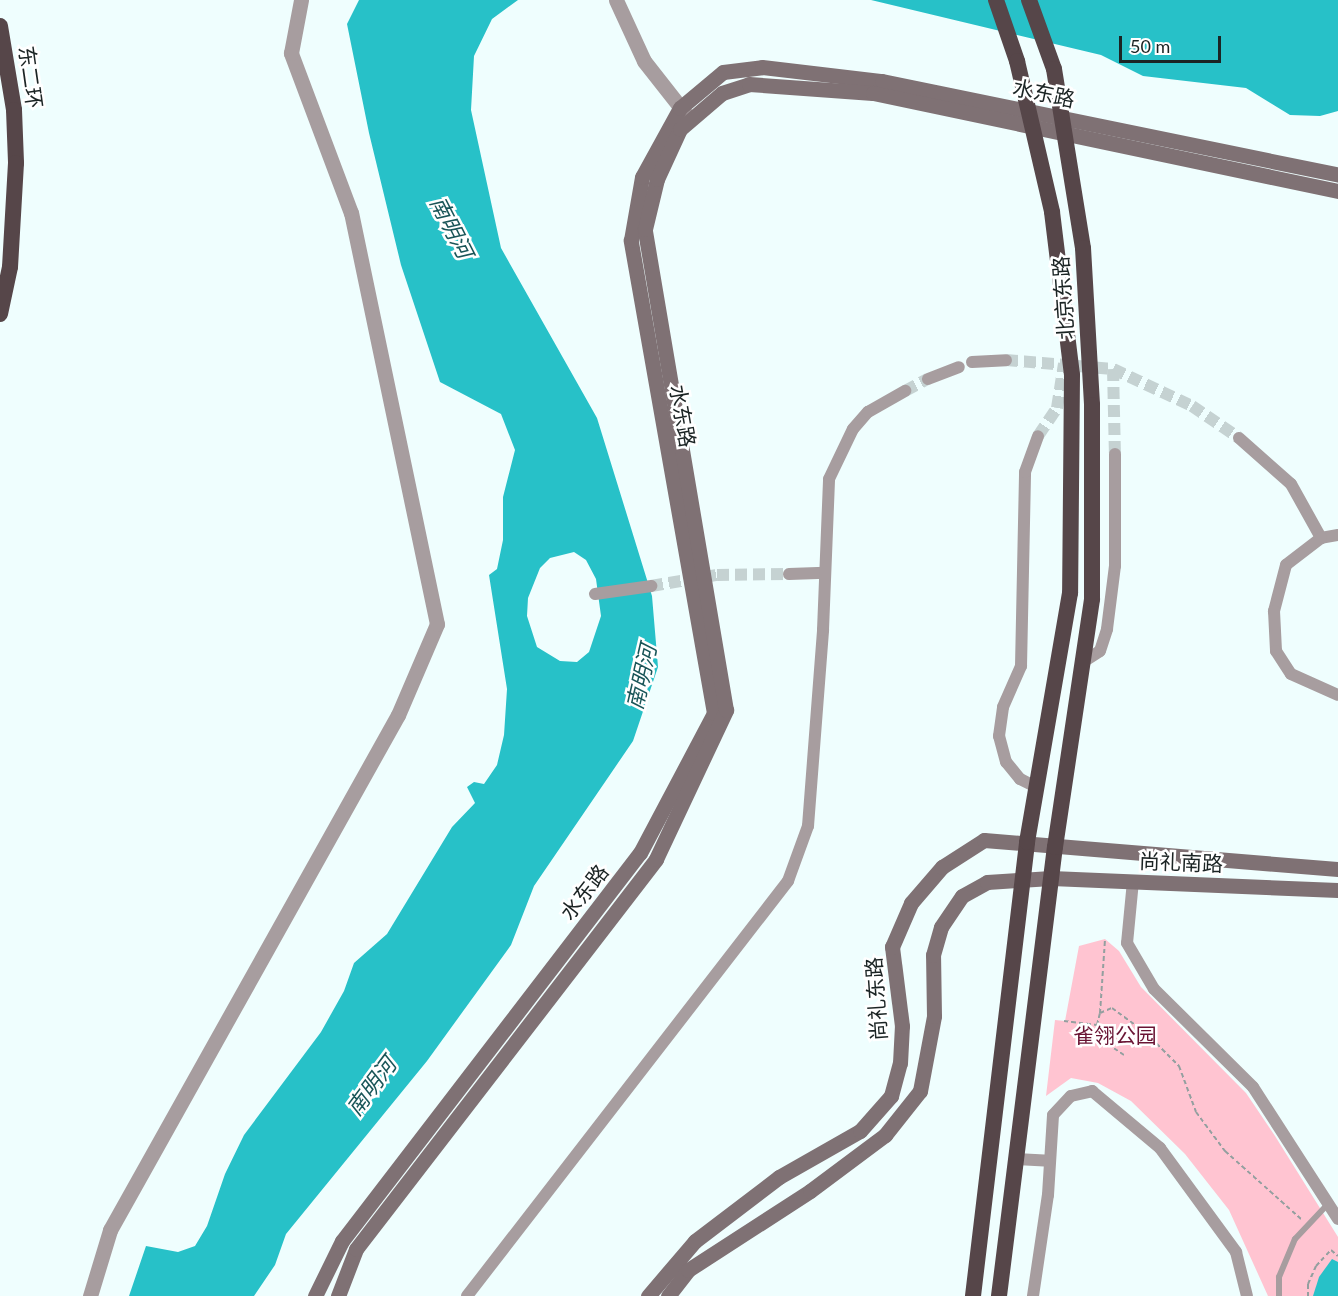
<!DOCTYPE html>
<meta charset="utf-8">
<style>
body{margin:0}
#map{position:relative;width:1338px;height:1296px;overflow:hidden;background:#effefe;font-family:Lato,"Noto Sans SC",sans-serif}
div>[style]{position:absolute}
.green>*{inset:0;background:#ffc4d1}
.water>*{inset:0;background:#27c1c8}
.minor-tunnel>*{height:12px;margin-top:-6px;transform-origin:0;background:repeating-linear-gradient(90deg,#c5d2d2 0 12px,transparent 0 18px)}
.path>*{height:2px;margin-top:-1px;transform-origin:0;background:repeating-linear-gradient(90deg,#939f9f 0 4.5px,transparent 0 7.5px)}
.service>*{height:6px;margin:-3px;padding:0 3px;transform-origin:3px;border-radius:3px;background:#a79d9f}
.minor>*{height:12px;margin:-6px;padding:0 6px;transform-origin:6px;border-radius:6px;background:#a79d9f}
.tertiary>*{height:15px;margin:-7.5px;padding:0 7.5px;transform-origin:7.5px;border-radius:7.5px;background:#a79d9f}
.secondary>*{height:15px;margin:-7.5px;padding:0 7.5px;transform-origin:7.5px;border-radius:7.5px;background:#7f7174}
.trunk>*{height:16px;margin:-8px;padding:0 8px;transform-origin:8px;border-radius:8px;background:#564649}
.trunk-bridge>*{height:16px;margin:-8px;padding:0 8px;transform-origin:8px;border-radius:8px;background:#564649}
span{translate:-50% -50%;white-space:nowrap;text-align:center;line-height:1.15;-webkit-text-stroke:5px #fff;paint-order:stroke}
.street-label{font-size:21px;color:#1b2424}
.park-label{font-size:21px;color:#691434}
.water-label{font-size:22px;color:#195558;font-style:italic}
.scale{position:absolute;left:1119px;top:36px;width:102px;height:27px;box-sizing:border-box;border:3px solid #1b2424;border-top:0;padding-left:8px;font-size:18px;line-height:21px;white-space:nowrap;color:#1b2424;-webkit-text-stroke:4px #fff;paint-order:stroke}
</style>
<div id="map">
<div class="green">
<i style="clip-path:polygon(1105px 939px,1119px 951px,1141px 987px,1246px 1093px,1275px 1136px,1338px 1237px,1338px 1296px,1268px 1296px,1229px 1210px,1185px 1154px,1131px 1101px,1098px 1083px,1071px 1078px,1046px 1096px,1055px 1020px,1065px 1021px,1079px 946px)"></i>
</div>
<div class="water">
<i style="clip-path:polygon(evenodd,359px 0,518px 0,492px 19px,474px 56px,471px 110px,501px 248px,597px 418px,652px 596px,658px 667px,633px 741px,534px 886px,511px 945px,427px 1061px,286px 1234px,275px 1265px,254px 1296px,129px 1296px,146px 1246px,178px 1252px,195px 1246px,207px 1226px,225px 1174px,244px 1135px,321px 1032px,344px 991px,354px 963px,387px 934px,452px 827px,475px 803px,467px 787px,474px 782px,484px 784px,497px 765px,504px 735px,507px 689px,489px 575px,497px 569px,503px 540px,503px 497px,515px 450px,501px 414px,440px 382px,401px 265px,369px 133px,347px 24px,359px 0,574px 552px,586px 560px,596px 579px,601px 616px,589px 652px,577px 662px,560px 661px,537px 647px,527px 616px,528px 598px,540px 568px,550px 558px,574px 552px)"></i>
<i style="clip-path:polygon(871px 0,1338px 0,1338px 111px,1320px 116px,1290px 115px,1246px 88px,1143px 76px,1101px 55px)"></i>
<i style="clip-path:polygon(1332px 1259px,1338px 1262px,1338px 1296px,1313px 1296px,1319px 1277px)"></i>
</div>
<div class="minor-tunnel">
<i style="left:1006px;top:360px;width:107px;rotate:4.8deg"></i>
<i style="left:1113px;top:369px;width:87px;rotate:25.1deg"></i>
<i style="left:1192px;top:406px;width:57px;rotate:34.2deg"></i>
<i style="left:1113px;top:369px;width:85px;rotate:88.7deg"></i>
<i style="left:905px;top:391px;width:26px;rotate:-28deg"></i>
<i style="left:1038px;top:436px;width:34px;rotate:-56deg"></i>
<i style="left:1057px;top:408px;width:45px;rotate:-81deg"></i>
<i style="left:651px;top:586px;width:67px;rotate:-9.5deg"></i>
<i style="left:717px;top:575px;width:72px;rotate:-0.8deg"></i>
</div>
<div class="path">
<i style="left:1100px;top:1013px;width:74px;rotate:-86.1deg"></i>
<i style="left:1064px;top:1021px;width:33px;rotate:7deg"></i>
<i style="left:1124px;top:1055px;width:27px;rotate:-146deg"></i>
<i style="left:1102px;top:1040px;width:16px;rotate:-108deg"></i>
<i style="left:1097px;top:1025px;width:12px;rotate:-76deg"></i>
<i style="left:1100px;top:1013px;width:13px;rotate:-23deg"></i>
<i style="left:1112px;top:1008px;width:42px;rotate:36.3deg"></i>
<i style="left:1146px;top:1033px;width:47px;rotate:45deg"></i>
<i style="left:1179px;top:1066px;width:49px;rotate:69.7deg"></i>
<i style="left:1196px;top:1112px;width:49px;rotate:53.4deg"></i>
<i style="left:1225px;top:1151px;width:102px;rotate:41.8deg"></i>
<i style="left:1308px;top:1296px;width:12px;rotate:-90deg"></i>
<i style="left:1308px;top:1284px;width:20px;rotate:-66deg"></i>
<i style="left:1316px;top:1266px;width:22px;rotate:-47deg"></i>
<i style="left:1331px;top:1250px;width:9px;rotate:41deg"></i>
</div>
<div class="service">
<i style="left:1279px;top:1296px;width:19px;rotate:-90deg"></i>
<i style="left:1279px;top:1277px;width:41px;rotate:-67.2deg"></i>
<i style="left:1295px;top:1239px;width:45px;rotate:-46.8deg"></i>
</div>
<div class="minor">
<i style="left:972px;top:362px;width:34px;rotate:-3deg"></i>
<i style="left:928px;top:379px;width:33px;rotate:-21deg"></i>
<i style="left:1239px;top:438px;width:69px;rotate:41.5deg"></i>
<i style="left:1291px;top:484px;width:62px;rotate:60.9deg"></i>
<i style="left:1338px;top:535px;width:17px;rotate:170deg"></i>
<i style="left:1321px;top:538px;width:44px;rotate:142.4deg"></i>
<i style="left:1286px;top:565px;width:48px;rotate:104.6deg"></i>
<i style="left:1274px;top:611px;width:40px;rotate:87.1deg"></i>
<i style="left:1276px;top:651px;width:27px;rotate:57deg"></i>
<i style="left:1291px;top:674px;width:51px;rotate:24.1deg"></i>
<i style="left:789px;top:574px;width:36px;rotate:-2deg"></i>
<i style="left:595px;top:594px;width:57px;rotate:-8.1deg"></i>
<i style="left:1083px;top:662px;width:20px;rotate:-33deg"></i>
<i style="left:1100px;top:651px;width:23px;rotate:-72deg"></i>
<i style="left:1107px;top:629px;width:64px;rotate:-82.8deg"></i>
<i style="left:1115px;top:566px;width:112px;rotate:-90deg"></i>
<i style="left:1036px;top:787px;width:18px;rotate:-153deg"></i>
<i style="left:1020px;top:779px;width:22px;rotate:-129deg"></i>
<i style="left:1006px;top:762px;width:27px;rotate:-105deg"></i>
<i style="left:999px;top:736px;width:29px;rotate:-82deg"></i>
<i style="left:1003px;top:707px;width:45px;rotate:-66.3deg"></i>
<i style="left:1021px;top:666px;width:194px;rotate:-88.8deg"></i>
<i style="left:1025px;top:472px;width:38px;rotate:-70deg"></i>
<i style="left:1133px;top:881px;width:62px;rotate:95.5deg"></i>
<i style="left:1127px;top:943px;width:53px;rotate:59.6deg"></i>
<i style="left:1154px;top:989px;width:139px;rotate:44.7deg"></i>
<i style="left:1253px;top:1087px;width:157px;rotate:57.2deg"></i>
<i style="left:1016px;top:1159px;width:33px;rotate:3deg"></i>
<i style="left:467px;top:1296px;width:525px;rotate:-52.28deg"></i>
<i style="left:788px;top:881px;width:59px;rotate:-70deg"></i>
<i style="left:808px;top:826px;width:197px;rotate:-85.6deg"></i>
<i style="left:823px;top:630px;width:151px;rotate:-87.7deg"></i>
<i style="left:829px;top:479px;width:55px;rotate:-64.4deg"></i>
<i style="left:853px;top:429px;width:23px;rotate:-49deg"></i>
<i style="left:868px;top:412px;width:43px;rotate:-29.6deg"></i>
<i style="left:1033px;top:1296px;width:102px;rotate:-81.6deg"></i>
<i style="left:1048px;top:1195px;width:80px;rotate:-86.4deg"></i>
<i style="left:1053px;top:1115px;width:26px;rotate:-47deg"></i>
<i style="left:1071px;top:1096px;width:22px;rotate:-13deg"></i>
<i style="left:1092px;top:1091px;width:89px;rotate:40deg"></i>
<i style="left:1160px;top:1148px;width:129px;rotate:53.8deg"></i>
<i style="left:1236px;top:1252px;width:45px;rotate:76deg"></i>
</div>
<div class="tertiary">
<i style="left:616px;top:0;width:67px;rotate:65.3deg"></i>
<i style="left:644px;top:61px;width:71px;rotate:51.8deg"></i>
<i style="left:90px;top:1296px;width:69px;rotate:-73.1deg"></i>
<i style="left:110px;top:1230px;width:590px;rotate:-60.79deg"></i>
<i style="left:398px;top:715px;width:99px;rotate:-66.8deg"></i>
<i style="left:437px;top:624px;width:420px;rotate:-101.8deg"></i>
<i style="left:351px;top:213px;width:171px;rotate:-110.6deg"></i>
<i style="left:291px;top:53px;width:54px;rotate:-79.3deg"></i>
</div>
<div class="secondary">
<i style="left:315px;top:1296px;width:61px;rotate:-63.9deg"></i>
<i style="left:342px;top:1241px;width:489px;rotate:-52.5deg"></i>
<i style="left:640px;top:853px;width:158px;rotate:-62.1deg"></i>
<i style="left:714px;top:713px;width:480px;rotate:-100deg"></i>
<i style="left:631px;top:240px;width:64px;rotate:-80.1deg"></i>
<i style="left:642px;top:177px;width:79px;rotate:-61.2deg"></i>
<i style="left:680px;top:108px;width:56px;rotate:-39.9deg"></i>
<i style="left:723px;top:72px;width:39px;rotate:-7deg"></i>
<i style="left:762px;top:67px;width:121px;rotate:6.7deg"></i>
<i style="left:882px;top:81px;width:466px;rotate:11.6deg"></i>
<i style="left:338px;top:1296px;width:50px;rotate:-69deg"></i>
<i style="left:356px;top:1249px;width:492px;rotate:-52.4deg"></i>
<i style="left:656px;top:859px;width:165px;rotate:-64.8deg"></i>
<i style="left:726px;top:710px;width:488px;rotate:-99.6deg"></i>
<i style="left:645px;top:229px;width:51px;rotate:-76.5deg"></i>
<i style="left:657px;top:179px;width:55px;rotate:-65.3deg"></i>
<i style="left:680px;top:129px;width:55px;rotate:-40.6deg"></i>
<i style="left:722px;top:93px;width:28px;rotate:-18deg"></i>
<i style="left:749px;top:84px;width:124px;rotate:4.2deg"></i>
<i style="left:873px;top:93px;width:475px;rotate:11.9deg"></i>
<i style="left:648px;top:1296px;width:72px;rotate:-49.5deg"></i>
<i style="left:695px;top:1241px;width:106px;rotate:-37.3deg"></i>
<i style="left:779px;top:1177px;width:93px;rotate:-29.6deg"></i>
<i style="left:860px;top:1131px;width:47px;rotate:-48.5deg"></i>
<i style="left:891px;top:1096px;width:34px;rotate:-75deg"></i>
<i style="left:900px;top:1063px;width:37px;rotate:-87deg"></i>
<i style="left:902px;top:1026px;width:80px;rotate:-97.2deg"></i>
<i style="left:892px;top:947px;width:48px;rotate:-66.6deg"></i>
<i style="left:911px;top:903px;width:48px;rotate:-49.3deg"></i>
<i style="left:942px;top:867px;width:50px;rotate:-32.7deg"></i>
<i style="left:984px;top:840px;width:355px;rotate:4.7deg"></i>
<i style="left:668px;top:1296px;width:33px;rotate:-52deg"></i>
<i style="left:688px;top:1270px;width:145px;rotate:-32.9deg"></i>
<i style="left:810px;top:1191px;width:94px;rotate:-36.7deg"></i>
<i style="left:885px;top:1135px;width:56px;rotate:-51.5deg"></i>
<i style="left:920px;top:1091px;width:76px;rotate:-79.4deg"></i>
<i style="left:934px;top:1016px;width:61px;rotate:-90.9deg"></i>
<i style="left:933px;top:955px;width:29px;rotate:-74deg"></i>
<i style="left:941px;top:927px;width:37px;rotate:-56deg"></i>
<i style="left:962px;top:896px;width:29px;rotate:-29deg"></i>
<i style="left:987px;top:882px;width:64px;rotate:-3.6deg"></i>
<i style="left:1051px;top:878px;width:287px;rotate:2.4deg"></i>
</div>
<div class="trunk">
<i style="left:0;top:26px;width:85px;rotate:80.5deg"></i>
<i style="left:14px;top:110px;width:53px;rotate:87.8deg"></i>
<i style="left:16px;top:163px;width:104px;rotate:93.3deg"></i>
<i style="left:10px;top:267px;width:48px;rotate:102deg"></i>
<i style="left:973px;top:1296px;width:457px;rotate:-83.2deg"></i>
<i style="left:1027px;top:842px;width:253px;rotate:-80.2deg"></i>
<i style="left:999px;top:1296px;width:452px;rotate:-82.9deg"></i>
<i style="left:1055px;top:847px;width:251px;rotate:-81.5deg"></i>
</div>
<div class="trunk-bridge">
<i style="left:996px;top:0;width:65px;rotate:71deg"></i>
<i style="left:1017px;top:61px;width:155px;rotate:76.9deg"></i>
<i style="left:1052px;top:212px;width:164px;rotate:83deg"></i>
<i style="left:1072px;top:375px;width:218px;rotate:90.5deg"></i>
<i style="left:1029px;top:0;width:73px;rotate:70.1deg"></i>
<i style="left:1054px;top:69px;width:181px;rotate:80.8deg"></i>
<i style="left:1083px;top:248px;width:157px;rotate:86.7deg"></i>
<i style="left:1092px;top:405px;width:194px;rotate:90deg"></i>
</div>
<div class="street-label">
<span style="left:31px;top:77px;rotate:82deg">东二环</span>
<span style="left:1044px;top:93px;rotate:12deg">水东路</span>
<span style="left:1063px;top:298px;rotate:-94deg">北京东路</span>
<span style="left:683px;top:416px;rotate:80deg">水东路</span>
<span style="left:1181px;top:862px;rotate:2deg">尚礼南路</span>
<span style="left:584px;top:892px;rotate:-52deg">水东路</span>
<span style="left:876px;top:999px;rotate:-94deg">尚礼东路</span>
</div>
<div class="park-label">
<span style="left:1115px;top:1035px">雀翎公园</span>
</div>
<div class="water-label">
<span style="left:452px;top:227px;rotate:63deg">南明河</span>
<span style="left:641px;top:677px;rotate:-77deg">南明河</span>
<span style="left:371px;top:1086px;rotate:-53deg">南明河</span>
</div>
<div class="scale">50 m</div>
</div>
